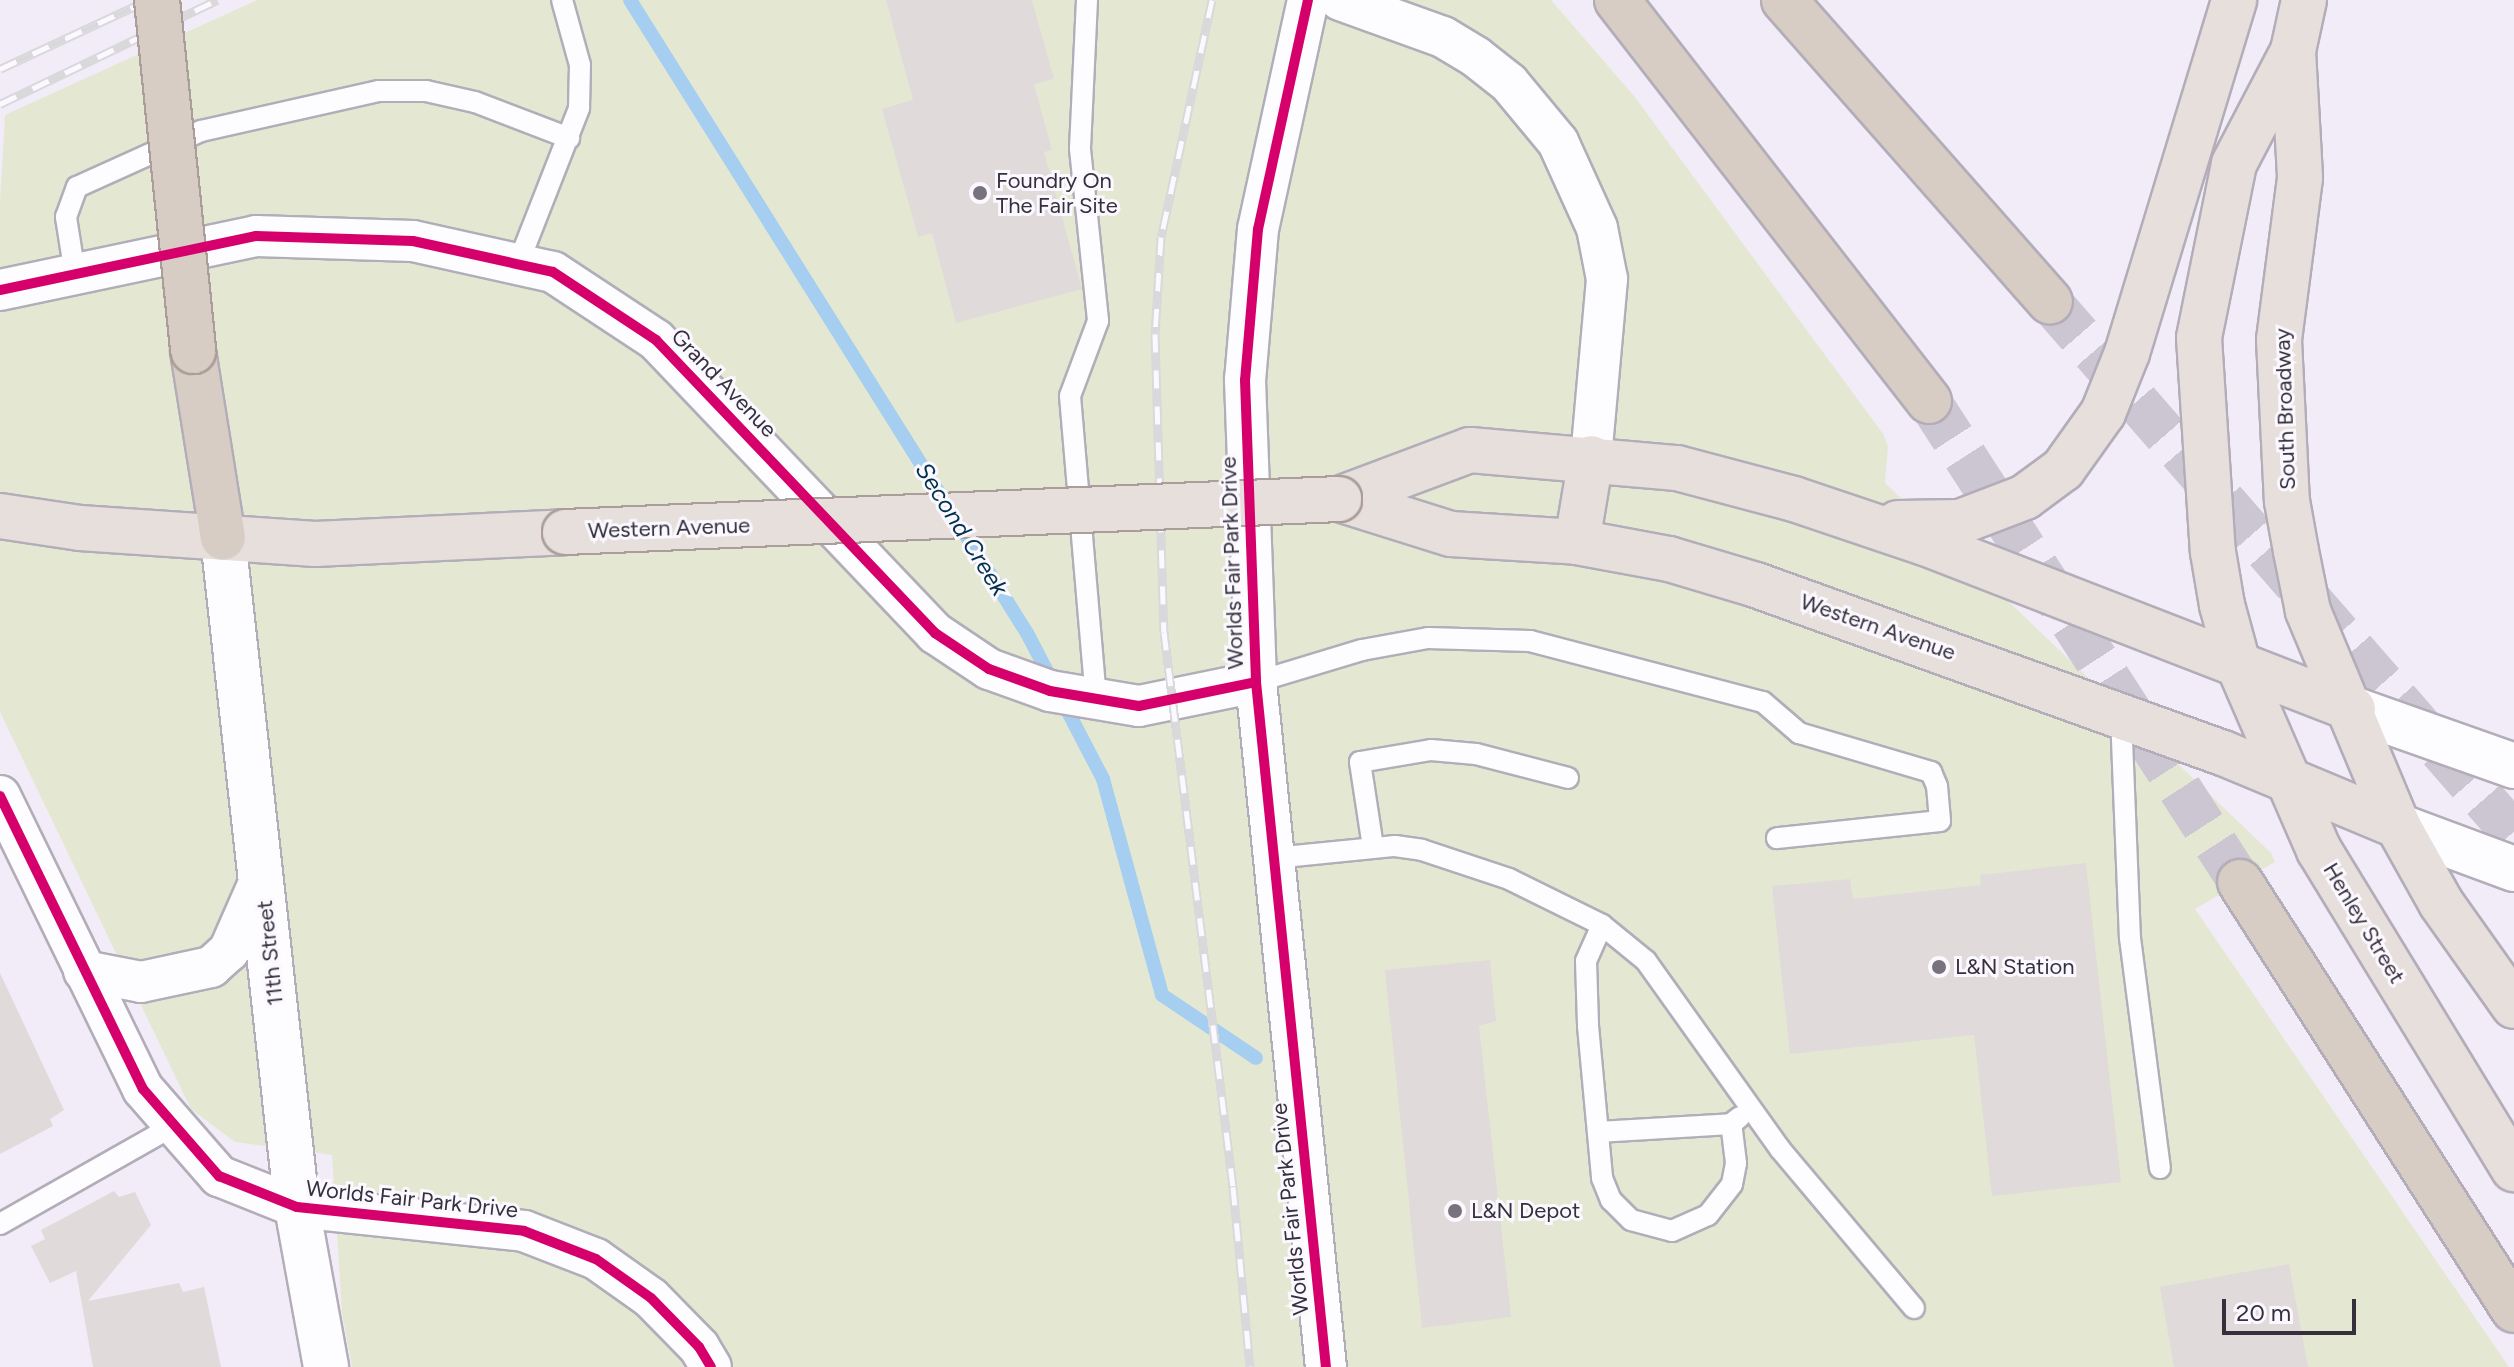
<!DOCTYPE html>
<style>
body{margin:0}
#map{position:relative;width:2514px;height:1367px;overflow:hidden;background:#f1ecf7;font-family:Figtree,sans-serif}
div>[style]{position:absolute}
.green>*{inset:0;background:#e4e8d3}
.stream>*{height:14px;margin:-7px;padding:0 7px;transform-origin:7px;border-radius:7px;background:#a5cef0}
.building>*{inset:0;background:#e0dada}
.highway-tunnel>*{height:44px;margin-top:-22px;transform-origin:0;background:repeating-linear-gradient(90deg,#cbc6d2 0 44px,transparent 0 66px)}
.roads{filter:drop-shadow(2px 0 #b2adb8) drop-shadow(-2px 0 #b2adb8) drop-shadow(0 2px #b2adb8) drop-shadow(0 -2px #b2adb8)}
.lane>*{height:20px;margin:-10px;padding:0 10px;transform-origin:10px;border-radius:10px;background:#fdfcfe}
.street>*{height:40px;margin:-20px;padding:0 20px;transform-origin:20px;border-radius:20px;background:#fdfcfe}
.secondary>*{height:44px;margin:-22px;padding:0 22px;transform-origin:22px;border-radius:22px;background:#fdfcfe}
.primary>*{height:44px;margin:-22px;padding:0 22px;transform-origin:22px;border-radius:22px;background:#e6dfdb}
.highway>*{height:44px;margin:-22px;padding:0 22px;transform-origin:22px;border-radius:22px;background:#d8cdc4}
.rail>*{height:9px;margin-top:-4.5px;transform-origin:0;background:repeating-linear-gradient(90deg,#fbf8ff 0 18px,#d9d8db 0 36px);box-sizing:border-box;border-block:2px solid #d9d8db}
.bridges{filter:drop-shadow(2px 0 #ab9d99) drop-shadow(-2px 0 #ab9d99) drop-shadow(0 2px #ab9d99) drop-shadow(0 -2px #ab9d99)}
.primary-bridge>*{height:44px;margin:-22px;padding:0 22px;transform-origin:22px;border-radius:22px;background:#e6dfdb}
.highway-bridge>*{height:44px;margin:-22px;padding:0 22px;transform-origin:22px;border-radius:22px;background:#d8cdc4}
.cycleway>*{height:10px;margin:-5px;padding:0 5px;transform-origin:5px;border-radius:5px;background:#d6006c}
.dots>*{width:22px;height:22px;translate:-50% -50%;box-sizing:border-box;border:4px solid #fbf8ff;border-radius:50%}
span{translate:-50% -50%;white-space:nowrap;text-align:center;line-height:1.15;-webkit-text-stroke:6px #fbf8ff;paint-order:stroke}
.poi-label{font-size:22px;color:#35303c}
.left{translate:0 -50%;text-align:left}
.street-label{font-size:22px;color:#35303c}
.water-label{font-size:24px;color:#00314d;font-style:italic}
.scale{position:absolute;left:2222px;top:1299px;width:134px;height:36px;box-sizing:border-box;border:4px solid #35303c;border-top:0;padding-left:10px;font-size:24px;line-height:28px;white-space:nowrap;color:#35303c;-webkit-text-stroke:6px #fbf8ff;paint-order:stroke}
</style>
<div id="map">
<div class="green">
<i style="clip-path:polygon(257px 0,1551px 0,1634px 96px,1884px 435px,1888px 447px,1885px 483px,2271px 853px,2275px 862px,2195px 909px,2509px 1367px,352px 1367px,342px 1313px,332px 1155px,235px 1142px,191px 1109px,0 712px,0 202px,5px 115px)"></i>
</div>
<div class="stream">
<i style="left:630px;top:0;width:747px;rotate:57.91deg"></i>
<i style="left:1027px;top:633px;width:165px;rotate:62.5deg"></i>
<i style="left:1103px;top:779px;width:224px;rotate:74.7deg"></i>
<i style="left:1162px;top:995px;width:113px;rotate:33.8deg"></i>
</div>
<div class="building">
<i style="clip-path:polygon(886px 0,1032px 0,1054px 79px,1034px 84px,1052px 150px,1044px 152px,1082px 289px,956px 323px,932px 233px,918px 237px,882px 109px,913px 100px)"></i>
<i style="clip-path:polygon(2086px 863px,2121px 1182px,1992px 1196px,1974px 1035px,1790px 1054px,1772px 886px,1850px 879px,1853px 899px,1981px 885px,1980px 875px)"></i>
<i style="clip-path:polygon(1490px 960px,1496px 1021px,1479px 1026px,1511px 1317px,1422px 1328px,1385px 970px)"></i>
<i style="clip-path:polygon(0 973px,64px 1110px,50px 1119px,53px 1126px,0 1154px)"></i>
<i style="clip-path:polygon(114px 1191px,119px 1197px,135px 1192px,151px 1225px,88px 1301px,179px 1283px,183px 1292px,204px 1287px,221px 1367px,93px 1367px,76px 1271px,50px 1283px,31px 1246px,45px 1239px,41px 1230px)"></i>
<i style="clip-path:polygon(2289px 1264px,2308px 1367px,2174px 1367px,2160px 1287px)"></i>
</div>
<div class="highway-tunnel">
<i style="left:2050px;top:302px;width:706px;rotate:48.91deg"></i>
<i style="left:1929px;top:401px;width:573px;rotate:57.11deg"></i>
</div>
<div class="roads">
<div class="lane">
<i style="left:1087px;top:0;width:149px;rotate:92.7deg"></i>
<i style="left:1080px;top:149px;width:173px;rotate:84deg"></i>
<i style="left:1098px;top:321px;width:80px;rotate:110.5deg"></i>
<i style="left:1070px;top:396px;width:304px;rotate:85.1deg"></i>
<i style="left:518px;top:264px;width:168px;rotate:-68.6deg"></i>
<i style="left:579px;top:108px;width:43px;rotate:-88.7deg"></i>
<i style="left:580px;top:65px;width:67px;rotate:-105.5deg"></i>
<i style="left:75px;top:274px;width:58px;rotate:-99deg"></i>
<i style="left:66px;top:217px;width:32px;rotate:-70deg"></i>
<i style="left:77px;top:187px;width:136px;rotate:-24.3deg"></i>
<i style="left:201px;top:131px;width:182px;rotate:-12.7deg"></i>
<i style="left:379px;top:91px;width:47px"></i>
<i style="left:426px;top:91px;width:50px;rotate:12.7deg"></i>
<i style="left:475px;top:102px;width:101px;rotate:21deg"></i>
<i style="left:1256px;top:682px;width:111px;rotate:-16.8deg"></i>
<i style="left:1362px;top:650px;width:67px;rotate:-10.3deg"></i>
<i style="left:1428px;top:638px;width:102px;rotate:1.7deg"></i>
<i style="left:1530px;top:641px;width:241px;rotate:14.7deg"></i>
<i style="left:1763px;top:702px;width:48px;rotate:40.7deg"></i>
<i style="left:1799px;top:733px;width:138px;rotate:16.5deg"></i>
<i style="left:1931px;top:772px;width:15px;rotate:67deg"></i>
<i style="left:1937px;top:786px;width:35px;rotate:85deg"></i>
<i style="left:1940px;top:821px;width:164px;rotate:174deg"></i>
<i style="left:2121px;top:715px;width:223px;rotate:87.7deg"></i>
<i style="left:2130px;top:938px;width:232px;rotate:82.6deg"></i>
<i style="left:1373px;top:847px;width:86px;rotate:-98.7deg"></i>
<i style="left:1360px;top:762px;width:72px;rotate:-9.6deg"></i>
<i style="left:1431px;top:750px;width:45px;rotate:5.1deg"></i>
<i style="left:1476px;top:754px;width:95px;rotate:14.6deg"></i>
<i style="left:1274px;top:858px;width:122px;rotate:-5.7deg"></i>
<i style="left:1395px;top:846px;width:27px;rotate:8deg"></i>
<i style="left:1422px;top:850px;width:92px;rotate:18.4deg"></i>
<i style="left:1509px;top:879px;width:104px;rotate:26.3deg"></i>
<i style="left:1602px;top:925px;width:57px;rotate:39.3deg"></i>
<i style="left:1646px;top:961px;width:231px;rotate:54.5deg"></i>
<i style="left:1780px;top:1149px;width:208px;rotate:49.9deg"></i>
<i style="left:1602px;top:925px;width:39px;rotate:114deg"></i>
<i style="left:1586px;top:961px;width:65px;rotate:88.2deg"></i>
<i style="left:1588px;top:1026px;width:153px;rotate:84.7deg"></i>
<i style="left:1602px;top:1178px;width:24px;rotate:68deg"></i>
<i style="left:1611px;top:1200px;width:28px;rotate:45deg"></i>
<i style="left:1631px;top:1220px;width:42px;rotate:15deg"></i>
<i style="left:1672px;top:1231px;width:39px;rotate:-24deg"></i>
<i style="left:1708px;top:1215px;width:39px;rotate:-52deg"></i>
<i style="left:1732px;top:1184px;width:21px;rotate:-79deg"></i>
<i style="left:1736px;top:1163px;width:39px;rotate:-97deg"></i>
<i style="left:1598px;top:1132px;width:133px;rotate:-3.4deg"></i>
<i style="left:1731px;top:1124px;width:11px;rotate:-38deg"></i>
<i style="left:0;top:1224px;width:201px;rotate:-29.5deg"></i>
</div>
<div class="street">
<i style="left:1308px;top:0;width:234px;rotate:102.3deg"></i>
<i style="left:1258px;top:229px;width:152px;rotate:94.9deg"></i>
<i style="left:1245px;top:380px;width:302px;rotate:87.9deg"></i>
<i style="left:1256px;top:682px;width:689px;rotate:84.17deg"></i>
<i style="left:1340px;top:0;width:109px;rotate:19.8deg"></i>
<i style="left:1443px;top:37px;width:39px;rotate:31deg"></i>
<i style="left:1476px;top:57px;width:42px;rotate:38.2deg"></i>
<i style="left:1509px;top:83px;width:77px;rotate:50.3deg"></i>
<i style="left:1558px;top:142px;width:94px;rotate:65.6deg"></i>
<i style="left:1597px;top:228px;width:52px;rotate:78.9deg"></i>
<i style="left:1607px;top:279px;width:180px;rotate:95.1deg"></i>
<i style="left:0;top:290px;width:262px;rotate:-11.9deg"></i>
<i style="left:256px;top:236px;width:157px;rotate:1.8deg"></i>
<i style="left:413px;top:241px;width:143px;rotate:12.5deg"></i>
<i style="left:553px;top:272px;width:123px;rotate:33.4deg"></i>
<i style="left:656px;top:340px;width:405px;rotate:46.4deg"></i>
<i style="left:935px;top:633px;width:65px;rotate:33.7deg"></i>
<i style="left:989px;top:669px;width:65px;rotate:19.8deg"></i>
<i style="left:1050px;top:691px;width:90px;rotate:9.6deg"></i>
<i style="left:1139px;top:706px;width:119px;rotate:-11.6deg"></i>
<i style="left:0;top:796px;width:326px;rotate:64deg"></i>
<i style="left:143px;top:1089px;width:116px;rotate:48.9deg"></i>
<i style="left:219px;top:1176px;width:84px;rotate:21.7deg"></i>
<i style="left:297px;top:1207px;width:228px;rotate:6deg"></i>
<i style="left:524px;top:1231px;width:77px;rotate:21.3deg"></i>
<i style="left:596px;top:1259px;width:67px;rotate:35.3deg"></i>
<i style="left:651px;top:1298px;width:69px;rotate:45.6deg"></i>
<i style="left:699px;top:1347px;width:23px;rotate:59deg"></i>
<i style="left:84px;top:971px;width:58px;rotate:10.9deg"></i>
<i style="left:141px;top:982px;width:72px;rotate:-12.1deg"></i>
<i style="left:211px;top:967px;width:24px;rotate:-42deg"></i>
<i style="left:229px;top:951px;width:82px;rotate:-66.3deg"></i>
</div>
<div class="secondary">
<i style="left:223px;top:538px;width:673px;rotate:83.69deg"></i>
<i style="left:297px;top:1207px;width:163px;rotate:79.7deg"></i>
<i style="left:2353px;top:709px;width:171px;rotate:19.5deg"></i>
<i style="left:2398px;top:826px;width:124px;rotate:20.3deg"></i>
</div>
<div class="primary">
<i style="left:2304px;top:0;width:52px;rotate:102.2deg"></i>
<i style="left:2293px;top:51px;width:127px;rotate:86.8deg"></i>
<i style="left:2300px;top:178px;width:163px;rotate:97.4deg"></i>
<i style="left:2279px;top:340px;width:161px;rotate:87.2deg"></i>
<i style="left:2287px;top:501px;width:51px;rotate:79.8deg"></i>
<i style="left:2296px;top:551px;width:61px;rotate:78.7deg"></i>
<i style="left:2308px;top:611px;width:233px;rotate:67.3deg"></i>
<i style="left:2398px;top:826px;width:88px;rotate:60.8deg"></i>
<i style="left:2441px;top:903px;width:126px;rotate:54.7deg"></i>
<i style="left:2293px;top:51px;width:127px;rotate:117.6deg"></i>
<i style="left:2234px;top:164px;width:177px;rotate:101.4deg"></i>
<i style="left:2199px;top:338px;width:214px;rotate:86.3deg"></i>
<i style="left:2213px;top:552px;width:54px;rotate:80.4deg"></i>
<i style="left:2222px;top:605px;width:61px;rotate:74.8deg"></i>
<i style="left:2238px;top:664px;width:203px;rotate:66.5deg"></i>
<i style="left:2319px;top:850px;width:374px;rotate:58.6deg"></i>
<i style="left:1339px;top:499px;width:117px;rotate:17.4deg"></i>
<i style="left:1451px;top:534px;width:126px;rotate:3.6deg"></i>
<i style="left:1577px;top:542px;width:94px;rotate:10.5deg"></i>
<i style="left:1669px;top:559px;width:91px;rotate:16.6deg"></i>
<i style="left:1756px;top:585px;width:496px;rotate:19.8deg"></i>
<i style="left:2223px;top:753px;width:190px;rotate:22.6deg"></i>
<i style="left:1339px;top:499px;width:140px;rotate:-20.5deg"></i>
<i style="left:1470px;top:450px;width:208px;rotate:5deg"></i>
<i style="left:1677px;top:468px;width:121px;rotate:14.8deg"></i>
<i style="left:1794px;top:499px;width:138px;rotate:18.6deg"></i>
<i style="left:1925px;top:543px;width:459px;rotate:21.2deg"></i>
<i style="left:0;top:516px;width:81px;rotate:8.5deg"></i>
<i style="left:80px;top:528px;width:236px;rotate:3.9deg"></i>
<i style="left:315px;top:544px;width:250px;rotate:-2.7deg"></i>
<i style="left:1898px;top:523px;width:62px;rotate:-0.9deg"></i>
<i style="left:1960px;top:522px;width:70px;rotate:-21deg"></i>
<i style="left:2025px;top:497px;width:47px;rotate:-36.4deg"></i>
<i style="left:2063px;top:469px;width:69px;rotate:-54.5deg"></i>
<i style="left:2103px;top:413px;width:65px;rotate:-68.2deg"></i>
<i style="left:2127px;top:353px;width:369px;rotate:-73.1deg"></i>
<i style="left:1577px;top:542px;width:85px;rotate:-80.5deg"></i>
</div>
<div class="highway">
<i style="left:1617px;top:0;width:508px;rotate:52.12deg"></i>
<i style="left:1784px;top:0;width:402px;rotate:48.6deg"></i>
<i style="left:193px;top:351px;width:189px;rotate:80.9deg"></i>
<i style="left:2240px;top:882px;width:508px;rotate:57.37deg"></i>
</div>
</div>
<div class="rail">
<i style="left:1212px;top:0;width:242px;rotate:102.1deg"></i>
<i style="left:1161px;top:237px;width:97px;rotate:93.5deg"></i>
<i style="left:1155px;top:334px;width:298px;rotate:88.3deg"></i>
<i style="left:1164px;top:632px;width:559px;rotate:82.91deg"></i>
<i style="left:1233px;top:1187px;width:181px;rotate:84.6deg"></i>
<i style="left:0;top:69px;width:163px;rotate:-25deg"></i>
<i style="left:0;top:104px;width:241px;rotate:-25.6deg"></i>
</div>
<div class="bridges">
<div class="primary-bridge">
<i style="left:565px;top:532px;width:775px;rotate:-2.44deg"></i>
</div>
<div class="highway-bridge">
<i style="left:157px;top:0;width:353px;rotate:84.1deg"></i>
</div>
</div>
<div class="cycleway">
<i style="left:1308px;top:0;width:234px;rotate:102.3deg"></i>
<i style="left:1258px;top:229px;width:152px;rotate:94.9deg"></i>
<i style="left:1245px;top:380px;width:302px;rotate:87.9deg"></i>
<i style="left:1256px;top:682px;width:689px;rotate:84.17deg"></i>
<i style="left:0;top:290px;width:262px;rotate:-11.9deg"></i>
<i style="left:256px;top:236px;width:157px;rotate:1.8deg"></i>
<i style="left:413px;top:241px;width:143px;rotate:12.5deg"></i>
<i style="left:553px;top:272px;width:123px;rotate:33.4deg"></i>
<i style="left:656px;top:340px;width:405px;rotate:46.4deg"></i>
<i style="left:935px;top:633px;width:65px;rotate:33.7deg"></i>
<i style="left:989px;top:669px;width:65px;rotate:19.8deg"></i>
<i style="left:1050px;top:691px;width:90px;rotate:9.6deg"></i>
<i style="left:1139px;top:706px;width:119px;rotate:-11.6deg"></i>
<i style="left:0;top:796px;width:326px;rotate:64deg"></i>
<i style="left:143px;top:1089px;width:116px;rotate:48.9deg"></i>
<i style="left:219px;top:1176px;width:84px;rotate:21.7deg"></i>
<i style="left:297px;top:1207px;width:228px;rotate:6deg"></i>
<i style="left:524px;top:1231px;width:77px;rotate:21.3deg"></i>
<i style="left:596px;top:1259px;width:67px;rotate:35.3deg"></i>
<i style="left:651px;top:1298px;width:69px;rotate:45.6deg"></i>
<i style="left:699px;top:1347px;width:23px;rotate:59deg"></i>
</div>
<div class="dots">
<i style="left:980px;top:193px;background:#77727d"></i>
<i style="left:1939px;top:967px;background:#77727d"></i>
<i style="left:1455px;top:1211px;background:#77727d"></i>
</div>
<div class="poi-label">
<span class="left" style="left:996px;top:193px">Foundry On<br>The Fair Site</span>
<span class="left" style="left:1955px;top:967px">L&amp;N Station</span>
<span class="left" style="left:1471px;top:1211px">L&amp;N Depot</span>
</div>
<div class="street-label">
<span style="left:724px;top:383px;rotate:46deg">Grand Avenue</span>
<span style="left:2285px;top:409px;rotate:-92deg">South Broadway</span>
<span style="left:669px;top:528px;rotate:-2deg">Western Avenue</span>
<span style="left:1232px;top:563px;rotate:-92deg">Worlds Fair Park Drive</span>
<span style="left:1878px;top:627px;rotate:19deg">Western Avenue</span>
<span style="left:2364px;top:923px;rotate:59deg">Henley Street</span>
<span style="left:270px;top:953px;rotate:-96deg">11th Street</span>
<span style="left:412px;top:1199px;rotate:6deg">Worlds Fair Park Drive</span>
<span style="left:1290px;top:1209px;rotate:-96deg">Worlds Fair Park Drive</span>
</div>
<div class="water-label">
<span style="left:962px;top:529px;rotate:58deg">Second Creek</span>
</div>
<div class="scale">20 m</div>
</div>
